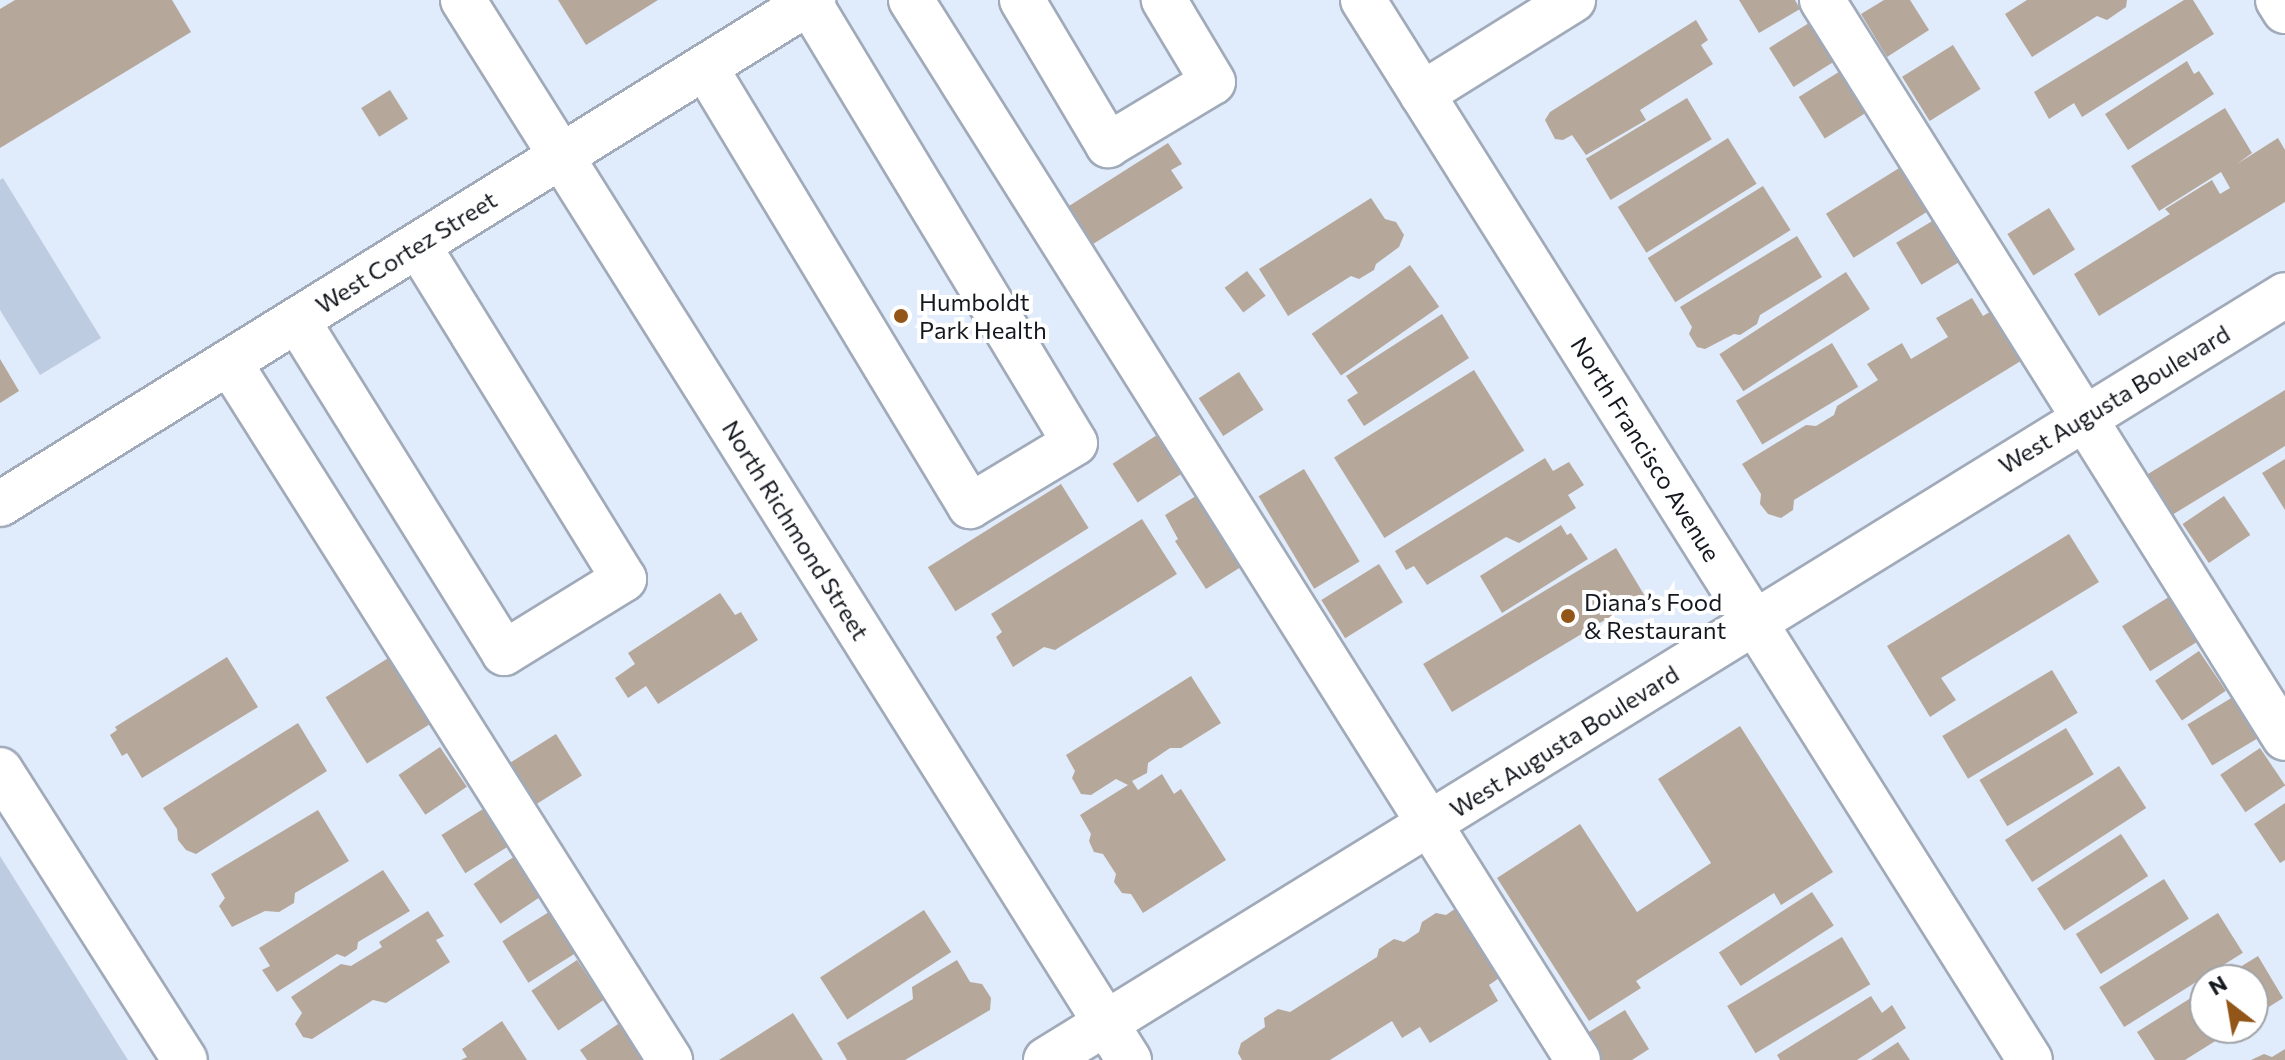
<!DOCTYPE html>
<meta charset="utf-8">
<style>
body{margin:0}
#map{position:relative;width:2285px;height:1060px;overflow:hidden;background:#e0ebfb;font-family:Commissioner,sans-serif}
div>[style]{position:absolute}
.green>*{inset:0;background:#becce1}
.building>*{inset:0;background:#b6a79b;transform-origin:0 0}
.roads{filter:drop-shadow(2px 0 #a0aab9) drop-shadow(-2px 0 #a0aab9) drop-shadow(0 2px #a0aab9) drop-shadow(0 -2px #a0aab9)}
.minor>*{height:44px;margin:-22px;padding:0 22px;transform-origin:22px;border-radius:22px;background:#fff}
.dots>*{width:22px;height:22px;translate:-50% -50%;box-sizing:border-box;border:4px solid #fff;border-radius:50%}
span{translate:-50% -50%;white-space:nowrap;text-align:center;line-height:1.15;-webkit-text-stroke:8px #fff;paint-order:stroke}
.street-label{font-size:24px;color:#14181e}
.poi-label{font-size:24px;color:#14181e}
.left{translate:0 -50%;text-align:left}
.north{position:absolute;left:2189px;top:964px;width:80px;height:80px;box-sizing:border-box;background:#fff;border:2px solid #a1a3a5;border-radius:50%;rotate:329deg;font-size:22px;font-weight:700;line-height:32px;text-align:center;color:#14181e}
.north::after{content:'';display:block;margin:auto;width:28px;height:36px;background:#935619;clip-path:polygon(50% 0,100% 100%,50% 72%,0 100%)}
</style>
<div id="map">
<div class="green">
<i style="clip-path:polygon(3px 178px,101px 338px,40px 375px,0 310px,0 180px)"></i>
<i style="clip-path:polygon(0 856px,128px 1060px,0 1060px)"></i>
</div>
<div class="building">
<i style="clip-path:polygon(15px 0,172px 0,191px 32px,0 148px,0 9px)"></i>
<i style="clip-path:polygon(558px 0,658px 0,586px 45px)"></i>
<i style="clip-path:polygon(1739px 0,1795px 0,1800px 9px,1759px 33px)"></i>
<i style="clip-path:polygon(1884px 0,1910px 0,1929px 30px,1887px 57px,1861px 14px)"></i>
<i style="clip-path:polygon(2027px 0,2127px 0,2126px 7px,2107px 20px,2097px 16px,2032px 57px,2005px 14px)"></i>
<i style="clip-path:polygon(2184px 0,2193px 0,2214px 34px,2082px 117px,2074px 103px,2049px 119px,2034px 92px)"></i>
<i style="clip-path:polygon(1696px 20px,1708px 40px,1701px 45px,1713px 64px,1640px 110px,1646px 120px,1586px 155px,1572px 135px,1563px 140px,1555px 139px,1545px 120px,1550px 112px)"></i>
<i style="left:1809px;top:23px;width:46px;height:47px;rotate:58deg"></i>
<i style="left:1953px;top:45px;width:52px;height:60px;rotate:58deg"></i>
<i style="clip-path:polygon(2187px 61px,2194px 74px,2199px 71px,2214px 94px,2128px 150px,2105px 114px)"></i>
<i style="left:1842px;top:70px;width:49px;height:51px;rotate:58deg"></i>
<i style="left:390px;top:90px;width:34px;height:34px;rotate:58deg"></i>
<i style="left:1687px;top:98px;width:48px;height:118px;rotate:59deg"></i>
<i style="clip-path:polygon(2225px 108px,2252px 153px,2237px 164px,2278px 138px,2285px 150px,2285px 202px,2099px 316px,2074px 274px,2170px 214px,2165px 209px,2212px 180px,2220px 194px,2230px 188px,2221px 172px,2159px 211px,2131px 166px)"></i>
<i style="left:1728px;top:138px;width:54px;height:130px;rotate:58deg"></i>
<i style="clip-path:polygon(1168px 143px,1182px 164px,1171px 170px,1183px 188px,1093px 244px,1069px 206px)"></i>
<i style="left:1904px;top:165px;width:52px;height:92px;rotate:58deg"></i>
<i style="left:1763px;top:186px;width:52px;height:136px;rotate:58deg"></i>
<i style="clip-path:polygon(1371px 198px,1385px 219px,1396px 222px,1404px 235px,1399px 247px,1376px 264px,1374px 270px,1359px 279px,1351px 276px,1288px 316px,1259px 269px)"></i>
<i style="left:2049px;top:208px;width:49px;height:49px;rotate:58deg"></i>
<i style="left:1939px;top:217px;width:49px;height:50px;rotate:59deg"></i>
<i style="clip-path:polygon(1797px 236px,1822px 277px,1760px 315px,1757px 324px,1740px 335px,1734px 334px,1705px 349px,1697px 347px,1689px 334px,1692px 327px,1680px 307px)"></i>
<i style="left:1410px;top:265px;width:51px;height:120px;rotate:55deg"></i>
<i style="left:1247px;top:271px;width:31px;height:28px;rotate:53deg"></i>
<i style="left:1846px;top:272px;width:44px;height:151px;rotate:57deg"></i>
<i style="clip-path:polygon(1972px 298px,1983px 316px,1993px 310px,2024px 359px,1794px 500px,1793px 510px,1781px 518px,1768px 514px,1760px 504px,1761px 494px,1742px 464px,1806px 425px,1816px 426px,1834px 415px,1837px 406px,1878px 380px,1867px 364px,1902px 343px,1911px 359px,1948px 337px,1936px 318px)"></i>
<i style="clip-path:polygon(1442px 314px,1469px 358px,1364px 426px,1347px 400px,1358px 393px,1346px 376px)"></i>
<i style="left:1832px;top:343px;width:51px;height:112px;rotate:59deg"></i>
<i style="clip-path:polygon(0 359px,19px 391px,0 403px)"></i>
<i style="left:1474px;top:370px;width:95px;height:165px;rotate:58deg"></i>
<i style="left:1239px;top:372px;width:45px;height:48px;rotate:57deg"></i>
<i style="clip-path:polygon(2285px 390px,2285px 446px,2172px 515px,2148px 474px)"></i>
<i style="left:1157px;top:435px;width:46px;height:53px;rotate:57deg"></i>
<i style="clip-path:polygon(1545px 458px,1553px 471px,1569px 462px,1584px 485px,1568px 495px,1576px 508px,1519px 543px,1506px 537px,1427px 585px,1414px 566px,1406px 570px,1395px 551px)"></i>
<i style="clip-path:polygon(2285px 459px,2285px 510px,2262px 473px)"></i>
<i style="left:1304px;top:469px;width:108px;height:53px;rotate:59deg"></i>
<i style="left:1061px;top:484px;width:52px;height:157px;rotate:58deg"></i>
<i style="clip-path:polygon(1204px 491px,1244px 565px,1206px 589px,1175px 541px,1178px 539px,1165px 515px)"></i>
<i style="left:2224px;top:496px;width:47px;height:50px;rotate:56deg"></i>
<i style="clip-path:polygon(1142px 519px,1177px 574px,1055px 650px,1044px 647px,1013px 667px,996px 637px,1002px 632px,991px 614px)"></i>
<i style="clip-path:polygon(1561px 525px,1567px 535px,1571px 533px,1588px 559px,1502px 613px,1480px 576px)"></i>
<i style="clip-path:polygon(2069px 534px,2099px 582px,1941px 678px,1956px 700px,1930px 717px,1887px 646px)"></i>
<i style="left:1616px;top:548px;width:56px;height:225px;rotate:59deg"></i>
<i style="left:1379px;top:564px;width:45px;height:68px;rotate:58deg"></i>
<i style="clip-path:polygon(720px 593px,735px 615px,741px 612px,758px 640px,658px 704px,646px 686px,628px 698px,615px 678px,635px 664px,628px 653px)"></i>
<i style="left:2172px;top:595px;width:53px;height:59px;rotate:58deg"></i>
<i style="left:2199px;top:651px;width:48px;height:53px;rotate:56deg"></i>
<i style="clip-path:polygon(227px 657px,258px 707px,142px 778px,127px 753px,122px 756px,110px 735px,117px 730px,115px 727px)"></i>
<i style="left:390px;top:657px;width:78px;height:76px;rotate:58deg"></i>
<i style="left:2052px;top:670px;width:50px;height:128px;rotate:59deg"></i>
<i style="clip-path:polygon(1191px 676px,1221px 723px,1181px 748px,1170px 748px,1148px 763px,1147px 773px,1132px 781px,1138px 790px,1162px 774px,1174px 794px,1181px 789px,1226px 860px,1143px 913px,1131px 894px,1122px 893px,1114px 882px,1116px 874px,1103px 854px,1094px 852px,1089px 841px,1091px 834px,1080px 815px,1128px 785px,1116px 779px,1091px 795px,1081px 794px,1072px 778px,1075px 771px,1066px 755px)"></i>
<i style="left:2238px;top:694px;width:48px;height:59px;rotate:59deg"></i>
<i style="clip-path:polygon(298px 723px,327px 771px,196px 854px,186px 850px,178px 840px,177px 829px,163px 808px)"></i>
<i style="clip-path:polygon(1740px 726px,1833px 872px,1781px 905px,1774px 893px,1636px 981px,1641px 988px,1589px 1021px,1497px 878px,1580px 824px,1637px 912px,1711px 863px,1658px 779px)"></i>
<i style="left:2066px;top:728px;width:54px;height:101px;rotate:59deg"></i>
<i style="left:556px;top:734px;width:49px;height:55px;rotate:58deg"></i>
<i style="left:440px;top:747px;width:48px;height:50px;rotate:56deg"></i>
<i style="left:2260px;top:748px;width:45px;height:48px;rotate:56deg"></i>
<i style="left:2119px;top:766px;width:50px;height:136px;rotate:57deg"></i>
<i style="clip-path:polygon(2285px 803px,2285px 860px,2280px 863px,2254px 824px)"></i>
<i style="left:483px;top:809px;width:45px;height:49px;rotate:58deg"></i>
<i style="clip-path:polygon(318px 810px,349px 861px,295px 893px,294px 903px,279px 912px,265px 911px,232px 927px,219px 906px,225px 898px,211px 874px)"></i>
<i style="left:2121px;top:834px;width:50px;height:100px;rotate:57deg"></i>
<i style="left:515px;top:856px;width:48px;height:50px;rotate:56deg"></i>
<i style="clip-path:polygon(383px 870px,410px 911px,358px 942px,357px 949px,345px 957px,337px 954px,277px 992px,262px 970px,270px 966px,259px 948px)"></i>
<i style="left:2164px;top:879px;width:47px;height:104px;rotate:58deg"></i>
<i style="left:1812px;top:892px;width:40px;height:111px;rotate:57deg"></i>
<i style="clip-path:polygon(1462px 904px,1505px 974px,1489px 985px,1498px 1001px,1430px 1043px,1420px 1027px,1402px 1038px,1392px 1021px,1330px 1060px,1242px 1060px,1238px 1053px,1241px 1043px,1265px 1027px,1264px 1018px,1278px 1009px,1290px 1012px,1377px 957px,1379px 949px,1394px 939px,1404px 942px,1419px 932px,1422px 922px,1436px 913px,1446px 915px)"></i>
<i style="left:924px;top:910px;width:50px;height:124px;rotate:57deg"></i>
<i style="clip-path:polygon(428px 911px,444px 936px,436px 940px,450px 962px,386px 1003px,373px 1000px,312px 1039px,303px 1037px,295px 1024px,302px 1013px,291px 997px,341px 964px,351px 966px,382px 947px,379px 942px)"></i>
<i style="left:549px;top:912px;width:49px;height:55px;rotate:58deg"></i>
<i style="left:2218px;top:913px;width:47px;height:140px;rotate:58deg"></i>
<i style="left:1842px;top:937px;width:55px;height:134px;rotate:59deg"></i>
<i style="clip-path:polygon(2258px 956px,2283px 998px,2253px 1017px,2253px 980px,2219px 980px)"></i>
<i style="left:577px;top:960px;width:48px;height:55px;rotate:56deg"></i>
<i style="clip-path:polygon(957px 960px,970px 982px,982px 984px,991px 998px,990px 1010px,905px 1060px,847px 1060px,837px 1043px,913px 999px,912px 987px)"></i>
<i style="clip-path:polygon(2205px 989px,2205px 1028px,2236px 1028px,2185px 1060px,2155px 1060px,2137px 1032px)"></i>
<i style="clip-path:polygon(1871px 996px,1882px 1013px,1892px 1005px,1906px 1028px,1857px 1060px,1780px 1060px,1777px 1055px)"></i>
<i style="clip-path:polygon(1625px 1010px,1649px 1049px,1632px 1060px,1599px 1060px,1584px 1035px)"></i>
<i style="clip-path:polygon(793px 1013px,823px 1060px,719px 1060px)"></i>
<i style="clip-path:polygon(502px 1021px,527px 1060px,461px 1060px,467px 1057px,462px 1049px)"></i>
<i style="clip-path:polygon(621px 1022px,647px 1060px,587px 1060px,580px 1050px)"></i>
<i style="clip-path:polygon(1898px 1042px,1910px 1060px,1871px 1060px)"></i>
<i style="clip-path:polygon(2285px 1049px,2285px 1060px,2251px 1060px,2264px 1054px,2272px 1057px)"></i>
</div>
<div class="roads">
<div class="minor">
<i style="left:463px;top:0;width:1252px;rotate:57.86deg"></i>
<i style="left:911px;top:0;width:1252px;rotate:57.82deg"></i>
<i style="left:1022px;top:0;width:169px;rotate:59.3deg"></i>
<i style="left:1108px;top:145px;width:122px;rotate:-31deg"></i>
<i style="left:1213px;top:82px;width:96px;rotate:-120.9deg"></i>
<i style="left:1363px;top:0;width:1252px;rotate:57.82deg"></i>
<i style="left:1822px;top:0;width:871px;rotate:57.9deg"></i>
<i style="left:2278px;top:0;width:13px;rotate:58deg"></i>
<i style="left:705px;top:67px;width:513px;rotate:58.88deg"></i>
<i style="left:970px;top:506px;width:122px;rotate:-31deg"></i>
<i style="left:1075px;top:443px;width:515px;rotate:-121.1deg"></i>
<i style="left:1422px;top:94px;width:178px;rotate:-31.9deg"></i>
<i style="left:297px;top:320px;width:392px;rotate:58.1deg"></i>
<i style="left:504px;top:653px;width:141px;rotate:-31.7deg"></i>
<i style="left:624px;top:579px;width:392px;rotate:-121.7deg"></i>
<i style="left:229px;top:362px;width:826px;rotate:57.72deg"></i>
<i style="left:0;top:504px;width:957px;rotate:-31.8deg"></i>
<i style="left:0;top:770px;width:344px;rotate:57.5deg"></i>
<i style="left:1046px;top:1060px;width:1456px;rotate:-31.69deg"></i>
</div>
</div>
<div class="dots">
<i style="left:901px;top:316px;background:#935619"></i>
<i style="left:1568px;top:616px;background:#935619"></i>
</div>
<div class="street-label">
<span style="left:406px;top:252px;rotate:-32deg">West Cortez Street</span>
<span style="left:2114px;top:399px;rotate:-31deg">West Augusta Boulevard</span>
<span style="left:1646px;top:449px;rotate:58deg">North Francisco Avenue</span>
<span style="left:796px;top:530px;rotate:58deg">North Richmond Street</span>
<span style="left:1564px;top:741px;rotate:-32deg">West Augusta Boulevard</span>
</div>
<div class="poi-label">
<span class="left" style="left:919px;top:316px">Humboldt<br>Park Health</span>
<span class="left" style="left:1584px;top:616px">Diana’s Food<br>&amp; Restaurant</span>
</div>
<div class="north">N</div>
</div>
